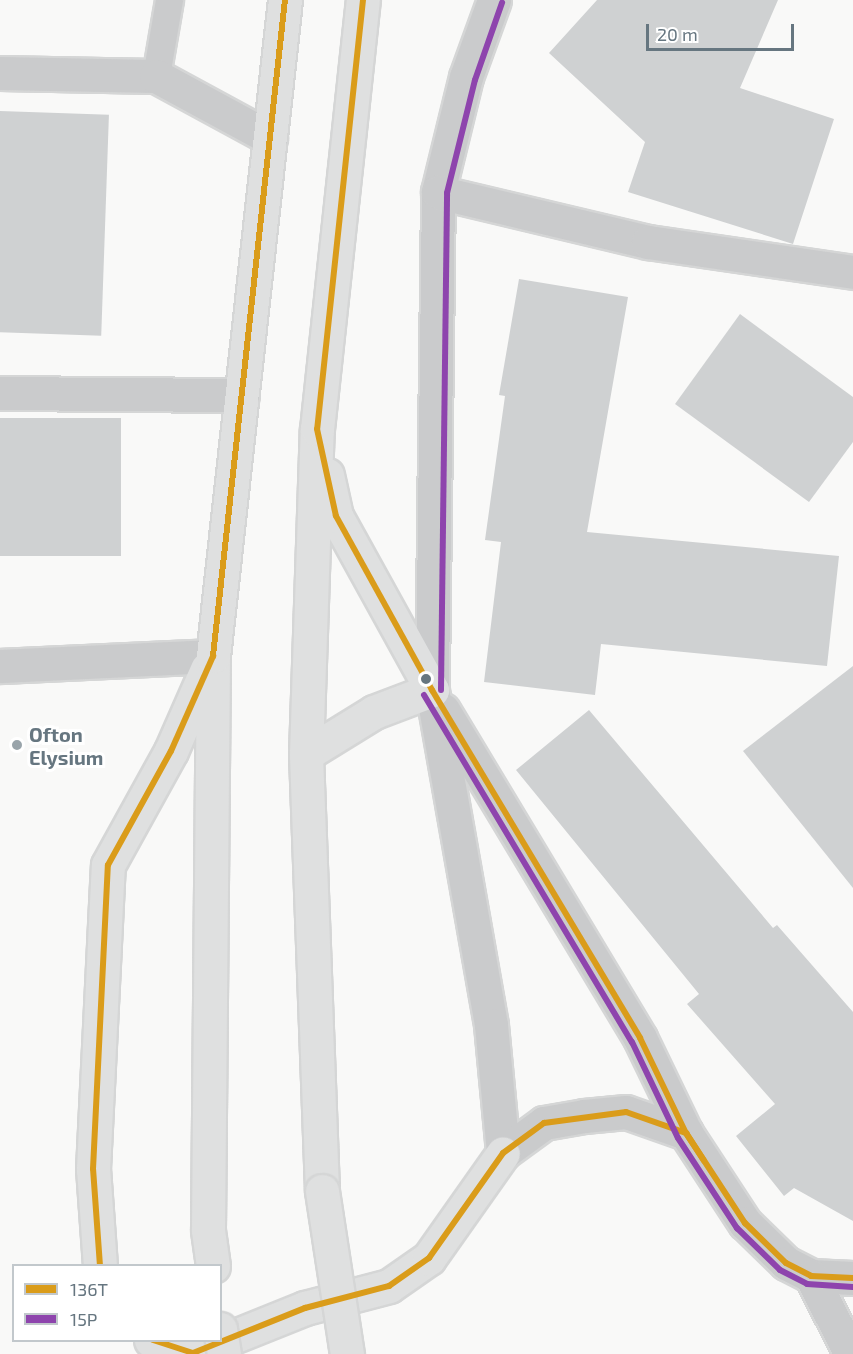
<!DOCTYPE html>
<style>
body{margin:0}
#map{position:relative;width:853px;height:1354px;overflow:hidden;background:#f9f9f8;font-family:"Exo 2",sans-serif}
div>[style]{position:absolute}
.building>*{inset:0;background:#cfd1d2;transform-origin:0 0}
.roads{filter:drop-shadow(2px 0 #d5d6d6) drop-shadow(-2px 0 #d5d6d6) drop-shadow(0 2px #d5d6d6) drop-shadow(0 -2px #d5d6d6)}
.lane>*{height:27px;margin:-13.5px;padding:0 13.5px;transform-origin:13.5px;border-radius:13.5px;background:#cacbcc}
.street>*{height:33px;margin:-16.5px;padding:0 16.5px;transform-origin:16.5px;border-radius:16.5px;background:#cacbcc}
.highway>*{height:33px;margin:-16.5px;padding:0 16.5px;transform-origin:16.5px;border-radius:16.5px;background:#dfe0e0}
.bridges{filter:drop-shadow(2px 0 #d5d6d6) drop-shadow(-2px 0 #d5d6d6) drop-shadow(0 2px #d5d6d6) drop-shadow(0 -2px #d5d6d6)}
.highway-bridge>*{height:33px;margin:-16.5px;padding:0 16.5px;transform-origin:16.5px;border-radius:16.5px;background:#dfe0e0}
.bus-1>*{height:6px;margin:-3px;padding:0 3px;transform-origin:3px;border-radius:3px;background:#da9c1a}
.bus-2>*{height:6px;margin:-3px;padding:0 3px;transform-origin:3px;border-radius:3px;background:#8e44ad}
.dots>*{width:16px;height:16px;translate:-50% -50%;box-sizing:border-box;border:3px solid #fff;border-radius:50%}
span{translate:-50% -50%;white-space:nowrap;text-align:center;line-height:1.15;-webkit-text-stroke:6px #fff;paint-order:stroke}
.poi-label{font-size:20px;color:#667680;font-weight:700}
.left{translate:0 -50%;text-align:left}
.legend{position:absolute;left:12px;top:1264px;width:210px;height:78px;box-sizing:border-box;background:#fff;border:2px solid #c2c8cc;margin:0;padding:8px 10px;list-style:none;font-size:18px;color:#667680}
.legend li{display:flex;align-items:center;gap:12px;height:30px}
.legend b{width:30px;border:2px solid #c2c8cc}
.scale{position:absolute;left:646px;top:24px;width:148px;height:27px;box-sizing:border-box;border:3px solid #667680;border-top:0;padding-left:8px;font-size:18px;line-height:21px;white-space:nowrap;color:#667680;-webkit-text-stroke:4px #fff;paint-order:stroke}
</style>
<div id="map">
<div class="building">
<i style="clip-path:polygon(597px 0,778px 0,740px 88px,834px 119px,793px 244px,628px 192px,645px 142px,549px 53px)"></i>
<i style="left:0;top:111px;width:109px;height:221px;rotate:2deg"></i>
<i style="clip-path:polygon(519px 279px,628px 297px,587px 532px,839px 556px,827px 666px,601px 644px,595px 695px,484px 682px,501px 542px,485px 540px,505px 396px,499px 395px)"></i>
<i style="clip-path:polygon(740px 314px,853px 397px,853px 442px,809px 502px,675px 404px)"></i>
<i style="left:121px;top:418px;width:138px;height:121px;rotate:90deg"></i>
<i style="clip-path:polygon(853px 666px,853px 888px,743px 751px)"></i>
<i style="clip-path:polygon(589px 710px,773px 928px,777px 925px,853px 1012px,853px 1221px,794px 1188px,784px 1196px,736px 1136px,775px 1104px,687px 1004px,699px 994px,516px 770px)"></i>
</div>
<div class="roads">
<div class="lane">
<i style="left:156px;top:76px;width:77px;rotate:-80.3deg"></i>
</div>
<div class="street">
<i style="left:494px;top:0;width:82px;rotate:110deg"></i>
<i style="left:466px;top:77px;width:118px;rotate:103.7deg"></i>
<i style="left:438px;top:192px;width:498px;rotate:90.7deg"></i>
<i style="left:432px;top:690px;width:340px;rotate:80deg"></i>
<i style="left:491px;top:1025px;width:129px;rotate:84.6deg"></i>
<i style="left:0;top:73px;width:156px;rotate:1.1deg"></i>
<i style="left:156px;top:76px;width:130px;rotate:28.5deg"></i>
<i style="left:438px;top:192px;width:216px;rotate:13.4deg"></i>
<i style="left:648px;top:242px;width:207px;rotate:8.3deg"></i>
<i style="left:0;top:393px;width:242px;rotate:0.5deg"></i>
<i style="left:0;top:666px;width:213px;rotate:-2.7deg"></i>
<i style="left:443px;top:710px;width:383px;rotate:59deg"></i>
<i style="left:640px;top:1038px;width:106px;rotate:64.2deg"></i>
<i style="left:686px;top:1133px;width:108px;rotate:56.8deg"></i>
<i style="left:745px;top:1223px;width:57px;rotate:44.3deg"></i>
<i style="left:786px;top:1263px;width:28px;rotate:27deg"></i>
<i style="left:811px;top:1276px;width:42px;rotate:2.7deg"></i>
<i style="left:503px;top:1153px;width:51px;rotate:-36.2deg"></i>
<i style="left:544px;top:1123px;width:41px;rotate:-9.9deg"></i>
<i style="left:584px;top:1116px;width:42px;rotate:-5.4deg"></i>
<i style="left:626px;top:1112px;width:64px;rotate:19.3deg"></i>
<i style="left:811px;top:1276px;width:88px;rotate:62.9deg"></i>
</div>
<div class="highway">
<i style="left:306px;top:754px;width:80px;rotate:-31.7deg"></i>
<i style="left:374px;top:712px;width:62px;rotate:-20.8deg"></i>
<i style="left:432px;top:690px;width:199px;rotate:-118.9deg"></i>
<i style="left:336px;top:516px;width:42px;rotate:-102.4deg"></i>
<i style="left:322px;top:1191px;width:437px;rotate:-92.1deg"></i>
<i style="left:306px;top:754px;width:325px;rotate:-88.1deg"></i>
<i style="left:317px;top:429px;width:431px;rotate:-83.9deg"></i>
<i style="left:100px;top:1266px;width:97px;rotate:-94.1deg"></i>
<i style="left:93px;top:1169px;width:304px;rotate:-87.2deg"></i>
<i style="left:108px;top:865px;width:130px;rotate:-61.1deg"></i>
<i style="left:171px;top:751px;width:90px;rotate:-66.3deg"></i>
<i style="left:213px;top:1266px;width:37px;rotate:-98deg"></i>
<i style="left:208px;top:1229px;width:573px;rotate:-89.5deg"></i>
<i style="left:213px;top:656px;width:660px;rotate:-83.74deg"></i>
<i style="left:151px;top:1340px;width:44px;rotate:17.2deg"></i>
<i style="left:193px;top:1353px;width:121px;rotate:-21.9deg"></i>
<i style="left:305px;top:1308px;width:87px;rotate:-14.7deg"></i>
<i style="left:389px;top:1286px;width:49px;rotate:-35deg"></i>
<i style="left:429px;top:1258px;width:128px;rotate:-54.8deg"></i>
</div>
</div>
<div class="bridges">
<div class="highway-bridge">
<i style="left:322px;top:1191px;width:165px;rotate:81.3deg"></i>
<i style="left:220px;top:1329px;width:25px;rotate:81deg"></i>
</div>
</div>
<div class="bus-1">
<i style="left:363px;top:0;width:431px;rotate:96.1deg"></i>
<i style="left:317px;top:429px;width:89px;rotate:77.7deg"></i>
<i style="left:336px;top:516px;width:199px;rotate:61.1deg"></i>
<i style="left:432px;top:690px;width:405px;rotate:59.1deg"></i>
<i style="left:640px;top:1038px;width:106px;rotate:64.2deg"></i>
<i style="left:686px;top:1133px;width:108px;rotate:56.8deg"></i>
<i style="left:745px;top:1223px;width:57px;rotate:44.3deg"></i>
<i style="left:786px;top:1263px;width:28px;rotate:27deg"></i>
<i style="left:811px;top:1276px;width:42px;rotate:2.7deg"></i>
<i style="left:100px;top:1266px;width:97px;rotate:-94.1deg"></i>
<i style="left:93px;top:1169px;width:304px;rotate:-87.2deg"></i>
<i style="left:108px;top:865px;width:130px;rotate:-61.1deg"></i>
<i style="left:171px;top:751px;width:104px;rotate:-66.1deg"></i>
<i style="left:213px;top:656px;width:660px;rotate:-83.74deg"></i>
<i style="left:153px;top:1340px;width:42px;rotate:18deg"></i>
<i style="left:193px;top:1353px;width:121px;rotate:-21.9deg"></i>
<i style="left:305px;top:1308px;width:87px;rotate:-14.7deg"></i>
<i style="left:389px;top:1286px;width:49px;rotate:-35deg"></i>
<i style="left:429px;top:1258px;width:128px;rotate:-54.8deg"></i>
<i style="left:503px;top:1153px;width:51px;rotate:-36.2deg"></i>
<i style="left:544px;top:1123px;width:83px;rotate:-7.6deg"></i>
<i style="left:626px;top:1112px;width:64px;rotate:19.3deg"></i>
<i style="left:686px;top:1133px;width:33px;rotate:57deg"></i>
</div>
<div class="bus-2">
<i style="left:441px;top:690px;width:497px;rotate:-89.3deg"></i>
<i style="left:447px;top:193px;width:116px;rotate:-76.1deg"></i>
<i style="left:475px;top:80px;width:82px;rotate:-70.7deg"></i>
<i style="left:424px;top:695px;width:405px;rotate:59.1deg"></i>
<i style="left:632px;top:1042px;width:106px;rotate:64.4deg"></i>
<i style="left:678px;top:1138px;width:108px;rotate:56.8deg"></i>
<i style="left:737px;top:1228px;width:60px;rotate:44.3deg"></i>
<i style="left:780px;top:1270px;width:30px;rotate:27deg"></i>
<i style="left:807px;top:1284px;width:46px;rotate:3.7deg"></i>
</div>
<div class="dots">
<i style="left:426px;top:679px;background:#667680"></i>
<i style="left:17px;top:745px;background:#99a4aa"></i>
</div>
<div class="poi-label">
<span class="left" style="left:29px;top:746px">Ofton<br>Elysium</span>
</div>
<ul class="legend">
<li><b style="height:8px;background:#da9c1a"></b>136T</li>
<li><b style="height:8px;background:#8e44ad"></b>15P</li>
</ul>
<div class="scale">20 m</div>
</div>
